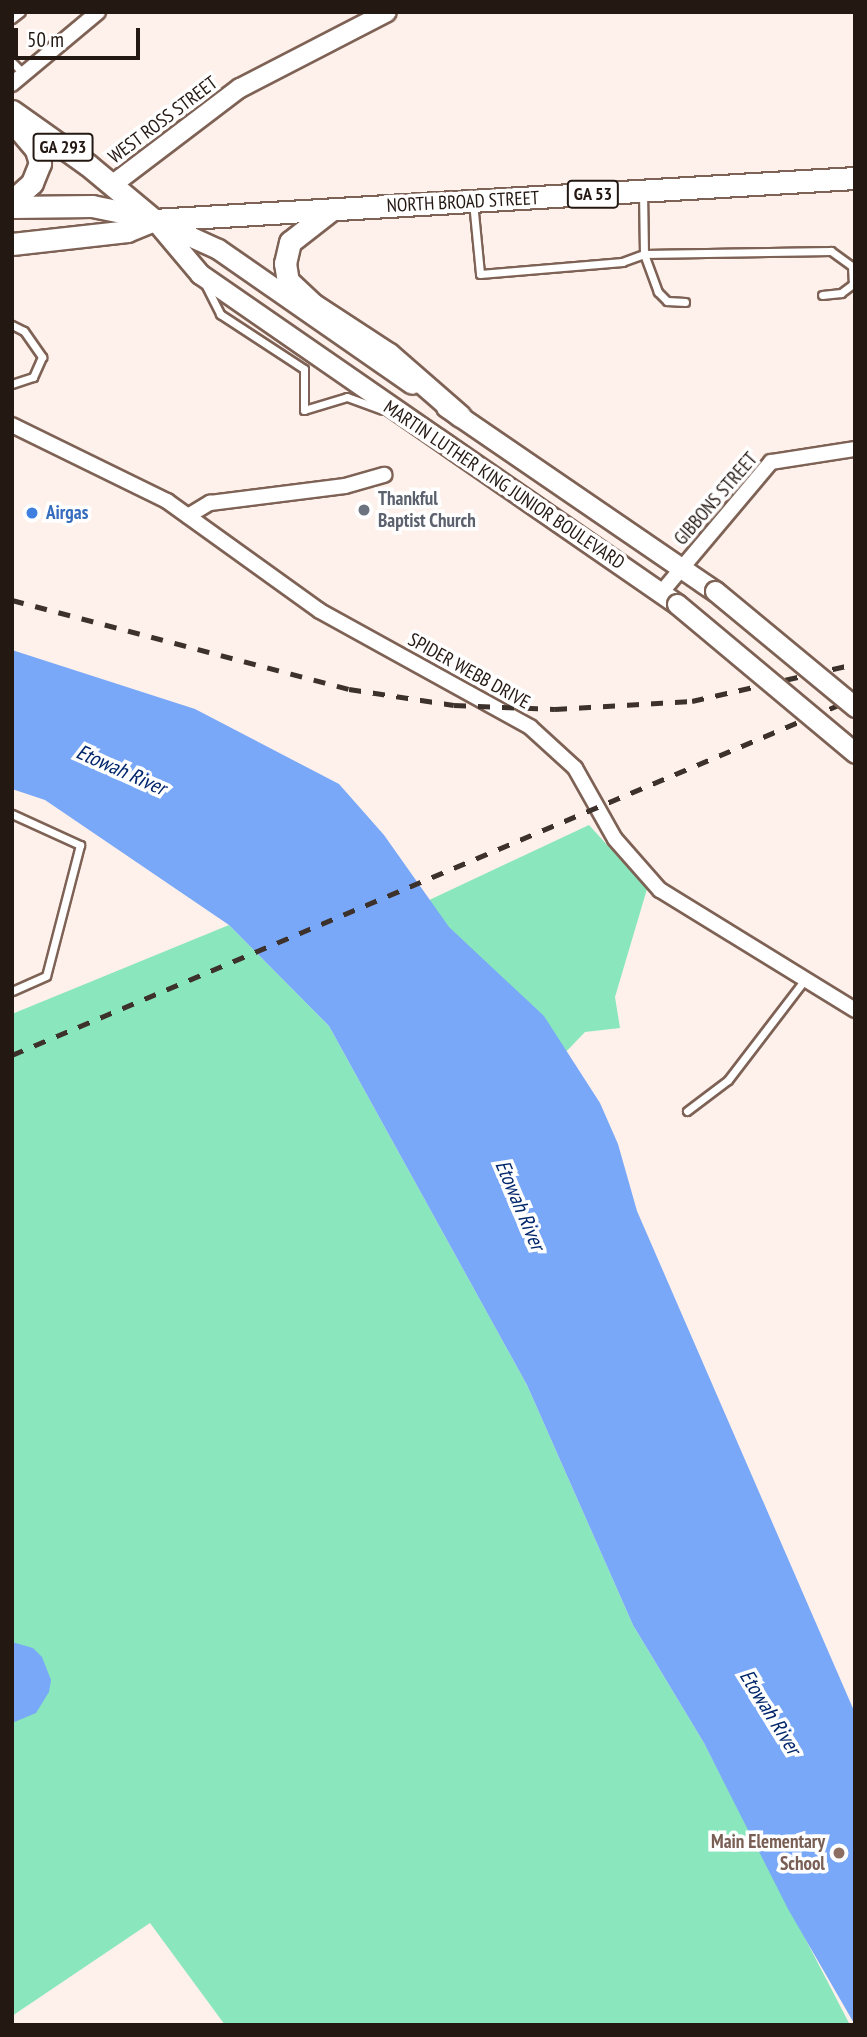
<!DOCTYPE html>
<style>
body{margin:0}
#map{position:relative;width:867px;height:2037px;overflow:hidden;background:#fef1eb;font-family:"PT Sans Narrow",sans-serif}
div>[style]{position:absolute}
.green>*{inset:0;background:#8ae6bc}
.water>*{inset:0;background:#79a8f8}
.roads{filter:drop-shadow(2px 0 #7e6255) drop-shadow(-2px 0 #7e6255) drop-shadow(0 2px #7e6255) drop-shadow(0 -2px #7e6255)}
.service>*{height:7px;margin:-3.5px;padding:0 3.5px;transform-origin:3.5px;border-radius:3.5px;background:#fff}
.minor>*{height:14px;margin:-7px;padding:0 7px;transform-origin:7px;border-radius:7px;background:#fff}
.tertiary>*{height:18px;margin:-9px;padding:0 9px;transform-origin:9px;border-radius:9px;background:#fff}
.secondary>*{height:19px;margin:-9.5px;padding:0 9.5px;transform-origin:9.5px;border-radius:9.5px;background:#fff}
.primary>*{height:21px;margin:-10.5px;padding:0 10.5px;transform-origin:10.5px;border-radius:10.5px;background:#fff}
.rail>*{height:5px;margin-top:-2.5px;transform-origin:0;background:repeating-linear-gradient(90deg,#3d312c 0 12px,transparent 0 24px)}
.bridges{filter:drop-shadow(2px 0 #7e6255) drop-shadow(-2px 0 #7e6255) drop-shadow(0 2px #7e6255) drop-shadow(0 -2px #7e6255)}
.secondary-bridge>*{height:19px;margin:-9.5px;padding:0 9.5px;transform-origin:9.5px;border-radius:9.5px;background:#fff}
.dots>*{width:19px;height:19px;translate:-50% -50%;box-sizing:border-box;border:4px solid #fff;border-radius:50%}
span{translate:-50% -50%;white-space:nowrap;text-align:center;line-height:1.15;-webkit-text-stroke:7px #fff;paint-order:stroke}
.shield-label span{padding:2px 5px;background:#fff;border:2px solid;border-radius:5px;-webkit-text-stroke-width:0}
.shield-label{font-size:18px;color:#241813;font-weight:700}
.street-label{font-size:19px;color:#241813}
.worship-label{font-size:19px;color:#5b616d;font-weight:700}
.left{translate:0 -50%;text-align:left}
.shop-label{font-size:19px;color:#366cbe;font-weight:700}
.education-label{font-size:19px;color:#785e54;font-weight:700}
.right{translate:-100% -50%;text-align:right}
.water-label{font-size:21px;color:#01266b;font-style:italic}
.frame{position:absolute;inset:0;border:14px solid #241813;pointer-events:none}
.scale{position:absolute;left:14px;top:28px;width:126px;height:32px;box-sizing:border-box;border:4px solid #241813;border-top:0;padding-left:9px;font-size:21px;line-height:24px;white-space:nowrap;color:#241813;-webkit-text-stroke:5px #fff;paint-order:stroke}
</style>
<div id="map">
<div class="green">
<i style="clip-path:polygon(589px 825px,647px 889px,615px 997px,620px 1028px,585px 1032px,560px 1058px,425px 902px)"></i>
<i style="clip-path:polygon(229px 925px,329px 1026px,527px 1385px,633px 1625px,704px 1743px,850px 2025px,225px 2025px,150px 1923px,12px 2016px,12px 1014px)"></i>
</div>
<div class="water">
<i style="clip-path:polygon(12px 650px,195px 709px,339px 784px,384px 835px,449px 927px,544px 1016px,600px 1103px,618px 1144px,637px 1211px,855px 1713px,855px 2025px,788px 1909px,704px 1743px,633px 1625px,527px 1385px,329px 1026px,229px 925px,45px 800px,12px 789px)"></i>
<i style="clip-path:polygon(12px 1642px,33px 1648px,42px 1657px,51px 1680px,49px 1692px,36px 1713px,12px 1723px)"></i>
</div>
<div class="roads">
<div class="service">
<i style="left:12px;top:19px;width:11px;rotate:-38deg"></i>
<i style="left:12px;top:62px;width:16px;rotate:45deg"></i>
<i style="left:473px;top:202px;width:72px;rotate:84.4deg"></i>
<i style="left:480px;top:274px;width:143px;rotate:-4.8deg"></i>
<i style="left:622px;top:262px;width:23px;rotate:-20deg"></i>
<i style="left:644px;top:254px;width:62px;rotate:-90.9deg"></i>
<i style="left:205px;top:284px;width:34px;rotate:63deg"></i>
<i style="left:220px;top:314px;width:100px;rotate:33.2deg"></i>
<i style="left:304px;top:369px;width:41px;rotate:90deg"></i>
<i style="left:304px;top:410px;width:45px;rotate:-16.8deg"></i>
<i style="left:347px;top:397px;width:37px;rotate:20deg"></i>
<i style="left:685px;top:302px;width:18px;rotate:-177deg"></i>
<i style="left:667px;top:301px;width:13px;rotate:-135deg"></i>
<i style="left:658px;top:292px;width:40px;rotate:-110.2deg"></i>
<i style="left:644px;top:254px;width:187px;rotate:-0.9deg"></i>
<i style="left:831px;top:251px;width:26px;rotate:36deg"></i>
<i style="left:852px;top:266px;width:18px;rotate:87deg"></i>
<i style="left:853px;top:284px;width:15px;rotate:143deg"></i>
<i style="left:841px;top:293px;width:19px;rotate:174deg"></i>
<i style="left:12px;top:325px;width:13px;rotate:27deg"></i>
<i style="left:24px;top:331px;width:32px;rotate:55deg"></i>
<i style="left:42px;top:357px;width:22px;rotate:114deg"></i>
<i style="left:33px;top:377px;width:22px;rotate:162deg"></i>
<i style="left:12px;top:814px;width:75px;rotate:24.5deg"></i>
<i style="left:80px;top:845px;width:135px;rotate:104.5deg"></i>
<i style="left:46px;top:976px;width:37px;rotate:156deg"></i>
<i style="left:687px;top:1111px;width:51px;rotate:-37.1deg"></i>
<i style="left:728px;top:1080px;width:123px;rotate:-52.6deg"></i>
</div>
<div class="minor">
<i style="left:12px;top:84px;width:112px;rotate:-39.9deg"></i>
<i style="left:12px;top:425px;width:173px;rotate:26.1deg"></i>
<i style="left:167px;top:501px;width:188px;rotate:35.7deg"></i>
<i style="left:320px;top:611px;width:240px;rotate:28.9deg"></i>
<i style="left:530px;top:727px;width:61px;rotate:42.3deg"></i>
<i style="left:575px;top:768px;width:81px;rotate:60.6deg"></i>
<i style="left:615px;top:839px;width:68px;rotate:48.6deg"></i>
<i style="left:660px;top:890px;width:229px;rotate:31.6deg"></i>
<i style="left:188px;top:516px;width:26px;rotate:-31deg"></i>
<i style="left:210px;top:503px;width:136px;rotate:-7.2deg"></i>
<i style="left:345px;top:486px;width:41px;rotate:-15.8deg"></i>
<i style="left:661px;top:593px;width:171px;rotate:-50deg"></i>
<i style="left:771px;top:462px;width:85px;rotate:-8.8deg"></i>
</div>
<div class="tertiary">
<i style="left:112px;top:185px;width:161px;rotate:-37.2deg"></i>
<i style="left:240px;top:88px;width:165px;rotate:-27.3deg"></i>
</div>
<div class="secondary">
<i style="left:154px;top:220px;width:70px;rotate:24.4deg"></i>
<i style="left:218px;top:249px;width:236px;rotate:34.8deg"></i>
<i style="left:157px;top:223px;width:67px;rotate:49.9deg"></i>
<i style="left:200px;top:274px;width:580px;rotate:34.68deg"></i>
<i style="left:446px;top:407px;width:326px;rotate:34.4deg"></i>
</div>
<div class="primary">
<i style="left:12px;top:111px;width:93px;rotate:35.4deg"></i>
<i style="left:88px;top:165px;width:86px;rotate:39.8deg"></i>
<i style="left:12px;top:121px;width:38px;rotate:50deg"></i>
<i style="left:36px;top:150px;width:14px;rotate:73deg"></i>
<i style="left:40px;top:163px;width:22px;rotate:112deg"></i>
<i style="left:32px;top:183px;width:27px;rotate:138deg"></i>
<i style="left:12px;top:207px;width:80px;rotate:-0.7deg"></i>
<i style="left:92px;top:206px;width:55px;rotate:11.5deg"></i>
<i style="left:331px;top:210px;width:52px;rotate:142deg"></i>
<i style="left:290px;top:242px;width:22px;rotate:103deg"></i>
<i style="left:285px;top:263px;width:18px;rotate:81deg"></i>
<i style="left:288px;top:281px;width:35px;rotate:43deg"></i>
<i style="left:314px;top:305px;width:90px;rotate:33.2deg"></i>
<i style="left:389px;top:354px;width:94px;rotate:41.1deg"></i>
<i style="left:12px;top:244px;width:116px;rotate:-6.4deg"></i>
<i style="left:127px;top:231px;width:29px;rotate:-22deg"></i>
<i style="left:154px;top:220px;width:702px;rotate:-3.43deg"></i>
</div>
</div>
<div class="rail">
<i style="left:12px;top:600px;width:349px;rotate:14.8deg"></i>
<i style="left:349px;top:689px;width:106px;rotate:8.7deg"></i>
<i style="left:454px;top:705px;width:101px;rotate:2.3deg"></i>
<i style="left:555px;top:709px;width:137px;rotate:-3.3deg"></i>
<i style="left:692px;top:701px;width:167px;rotate:-12.8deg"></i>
<i style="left:12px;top:1055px;width:915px;rotate:-22.95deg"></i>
</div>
<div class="bridges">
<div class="secondary-bridge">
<i style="left:715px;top:591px;width:182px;rotate:39.6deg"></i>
<i style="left:677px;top:604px;width:232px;rotate:39.9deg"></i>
</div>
</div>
<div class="dots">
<i style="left:364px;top:510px;background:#6b7280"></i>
<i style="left:32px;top:513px;background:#3f7fe0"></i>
<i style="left:839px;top:1853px;background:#8d6e63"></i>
</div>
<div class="shield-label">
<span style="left:63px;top:147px">GA 293</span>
<span style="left:593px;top:194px">GA 53</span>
</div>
<div class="street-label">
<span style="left:163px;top:120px;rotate:-37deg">WEST ROSS STREET</span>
<span style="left:463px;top:202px;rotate:-3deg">NORTH BROAD STREET</span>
<span style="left:504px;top:485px;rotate:34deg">MARTIN LUTHER KING JUNIOR BOULEVARD</span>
<span style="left:716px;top:499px;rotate:-49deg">GIBBONS STREET</span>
<span style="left:469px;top:671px;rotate:29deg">SPIDER WEBB DRIVE</span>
</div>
<div class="worship-label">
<span class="left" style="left:378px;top:510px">Thankful<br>Baptist Church</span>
</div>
<div class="shop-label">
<span class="left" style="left:46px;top:513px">Airgas</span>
</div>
<div class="education-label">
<span class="right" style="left:825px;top:1853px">Main Elementary<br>School</span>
</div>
<div class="water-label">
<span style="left:121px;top:770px;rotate:24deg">Etowah River</span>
<span style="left:520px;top:1205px;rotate:67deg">Etowah River</span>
<span style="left:770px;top:1712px;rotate:58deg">Etowah River</span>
</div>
<div class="frame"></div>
<div class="scale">50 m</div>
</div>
